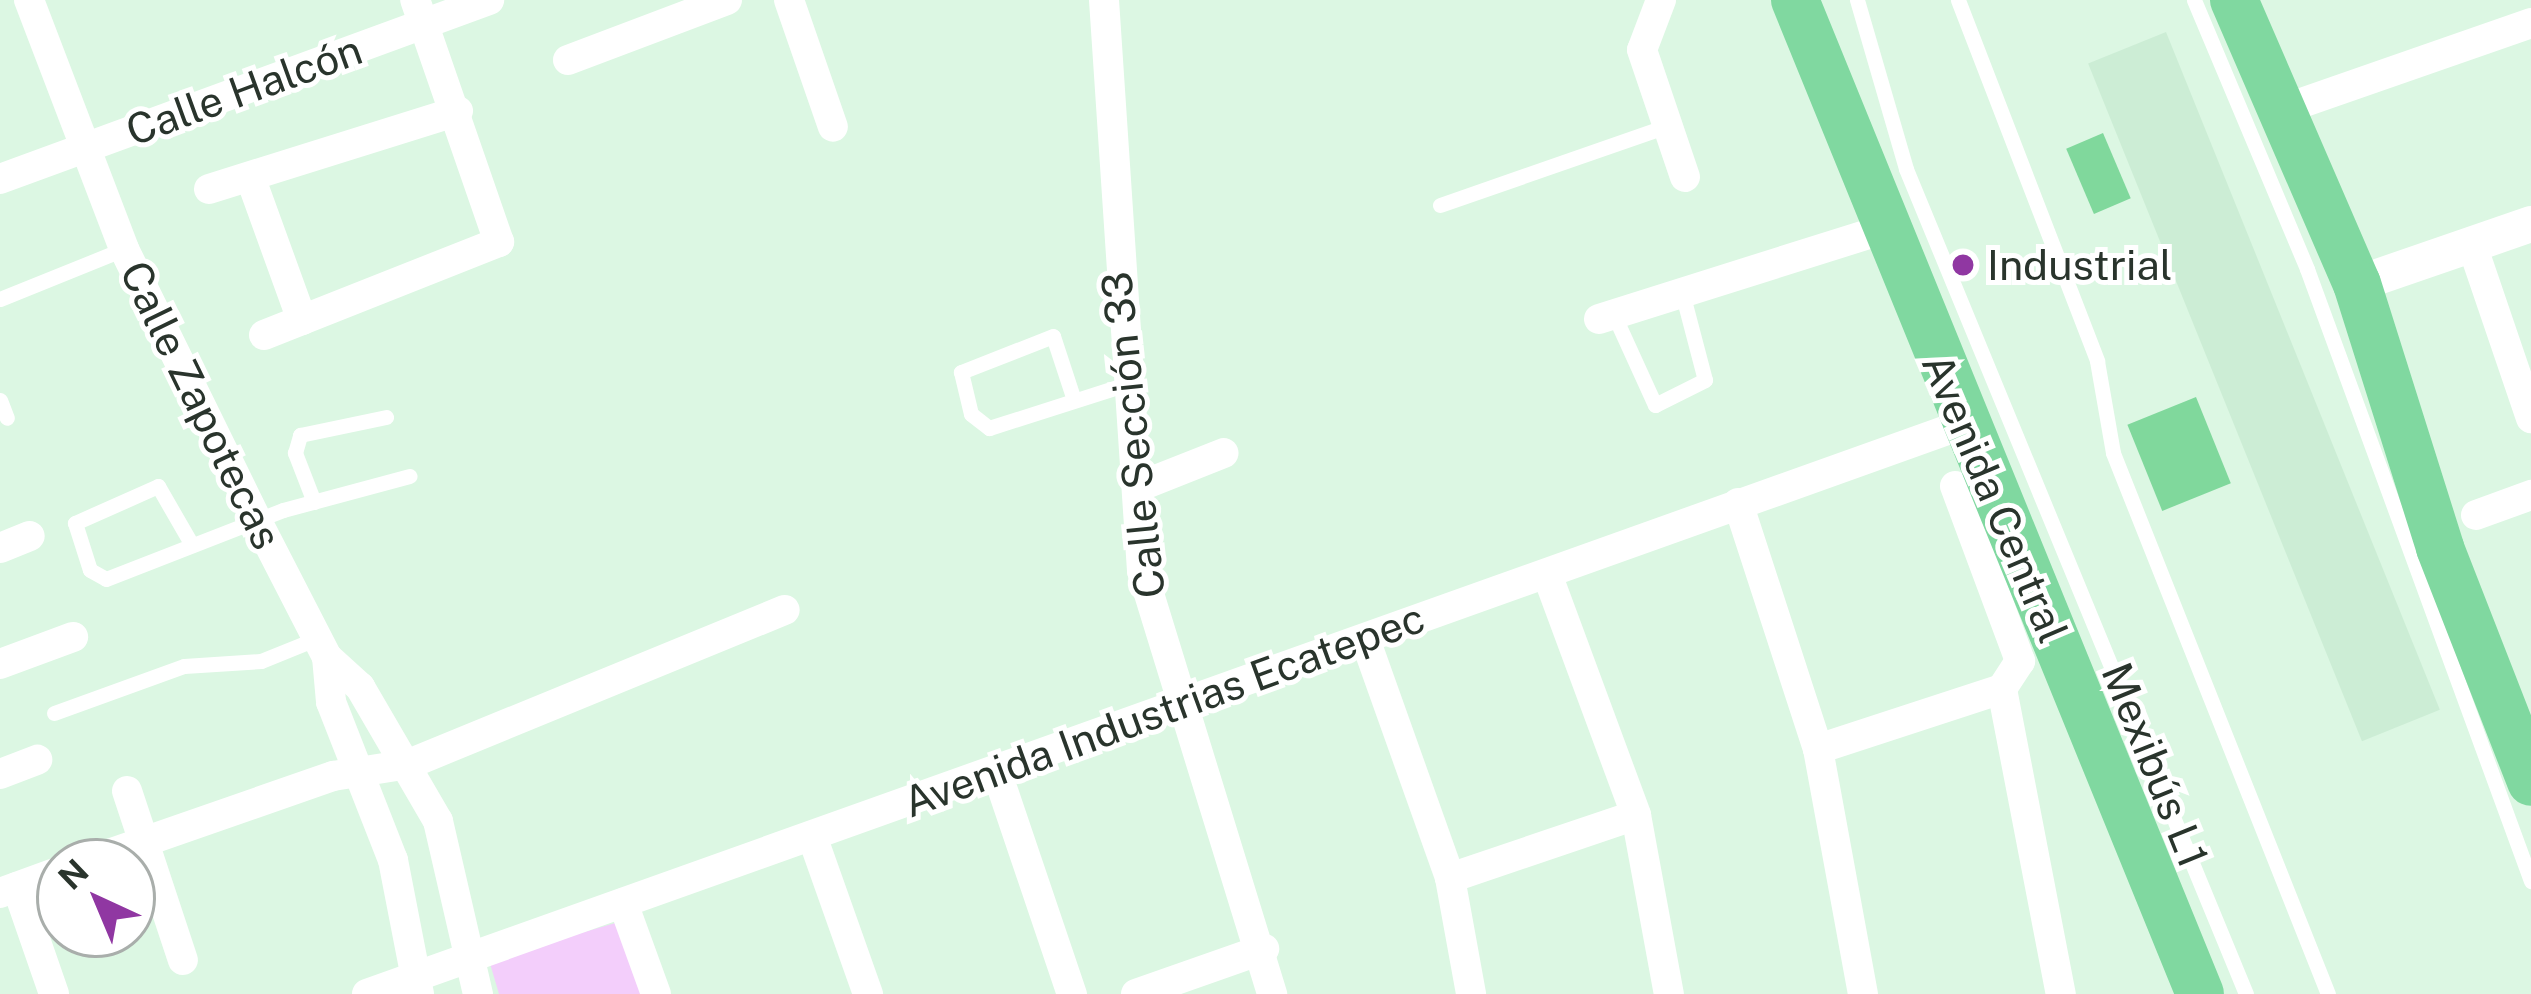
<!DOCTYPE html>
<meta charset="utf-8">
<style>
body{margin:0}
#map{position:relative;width:2531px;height:994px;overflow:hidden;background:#dcf7e3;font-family:"Public Sans",sans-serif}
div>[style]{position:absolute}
.built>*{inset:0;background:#ccedd5;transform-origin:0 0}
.green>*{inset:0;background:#f3cefb}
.building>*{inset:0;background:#80d89c;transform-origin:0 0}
.service>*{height:15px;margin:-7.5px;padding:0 7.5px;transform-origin:7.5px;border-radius:7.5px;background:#fff}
.minor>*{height:30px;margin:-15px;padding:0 15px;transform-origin:15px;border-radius:15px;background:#fff}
.tertiary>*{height:36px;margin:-18px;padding:0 18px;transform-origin:18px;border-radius:18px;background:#fff}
.trunk>*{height:48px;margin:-24px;padding:0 24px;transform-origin:24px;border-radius:24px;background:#80d8a0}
.dots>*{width:33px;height:33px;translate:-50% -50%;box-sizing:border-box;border:6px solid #fff;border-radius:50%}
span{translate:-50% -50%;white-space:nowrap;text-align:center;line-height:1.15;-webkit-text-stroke:10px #fff;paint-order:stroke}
.street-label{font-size:42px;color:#29342c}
.poi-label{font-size:42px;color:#29342c}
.left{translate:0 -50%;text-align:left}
.north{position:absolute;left:36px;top:838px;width:120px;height:120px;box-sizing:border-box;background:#fff;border:3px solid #a9aeab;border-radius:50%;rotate:316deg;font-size:33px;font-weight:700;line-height:48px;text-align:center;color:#29342c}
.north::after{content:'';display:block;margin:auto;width:42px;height:54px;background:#9037a2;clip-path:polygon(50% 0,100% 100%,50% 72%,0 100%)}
</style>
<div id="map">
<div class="built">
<i style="left:2166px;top:32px;width:731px;height:84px;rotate:68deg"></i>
</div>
<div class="green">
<i style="clip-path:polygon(622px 921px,643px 994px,499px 994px,489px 960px)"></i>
</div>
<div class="building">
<i style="left:2103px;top:133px;width:71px;height:40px;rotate:67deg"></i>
<i style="left:2196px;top:397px;width:93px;height:74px;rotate:68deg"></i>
</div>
<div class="service">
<i style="left:1857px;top:0;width:176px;rotate:73.8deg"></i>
<i style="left:1906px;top:169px;width:892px;rotate:67.6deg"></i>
<i style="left:1958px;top:0;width:387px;rotate:68.9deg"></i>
<i style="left:2097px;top:361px;width:93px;rotate:80.1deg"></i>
<i style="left:2113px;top:453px;width:582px;rotate:68.33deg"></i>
<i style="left:2194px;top:0;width:292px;rotate:67.2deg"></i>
<i style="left:2307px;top:269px;width:652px;rotate:69.9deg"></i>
<i style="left:1440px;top:205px;width:240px;rotate:-19.2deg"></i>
<i style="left:0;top:299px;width:134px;rotate:-22deg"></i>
<i style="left:1614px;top:315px;width:99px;rotate:65.5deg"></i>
<i style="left:1655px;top:405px;width:56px;rotate:-26.6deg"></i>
<i style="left:1705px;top:380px;width:87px;rotate:-104.7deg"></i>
<i style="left:1073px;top:397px;width:64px;rotate:-108.2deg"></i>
<i style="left:1053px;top:336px;width:99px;rotate:158.6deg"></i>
<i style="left:961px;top:372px;width:43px;rotate:76.6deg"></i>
<i style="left:971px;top:414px;width:23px;rotate:38deg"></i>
<i style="left:989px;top:428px;width:148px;rotate:-17.7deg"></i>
<i style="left:0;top:400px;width:19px;rotate:69deg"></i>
<i style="left:314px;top:502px;width:53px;rotate:-111.2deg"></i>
<i style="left:295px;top:453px;width:19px;rotate:-74deg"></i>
<i style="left:300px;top:435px;width:88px;rotate:-11.8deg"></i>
<i style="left:192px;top:545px;width:68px;rotate:-120deg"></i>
<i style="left:158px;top:486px;width:91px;rotate:156deg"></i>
<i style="left:75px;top:523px;width:49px;rotate:72.3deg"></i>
<i style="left:90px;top:570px;width:18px;rotate:29deg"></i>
<i style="left:106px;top:579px;width:190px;rotate:-21.3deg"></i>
<i style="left:283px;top:510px;width:131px;rotate:-15deg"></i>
<i style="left:54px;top:713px;width:138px;rotate:-19.9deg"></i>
<i style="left:184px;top:666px;width:77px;rotate:-3.7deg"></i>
<i style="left:261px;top:661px;width:61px;rotate:-22deg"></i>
</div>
<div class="minor">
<i style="left:29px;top:0;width:267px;rotate:69.1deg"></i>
<i style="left:124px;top:249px;width:301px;rotate:63.9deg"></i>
<i style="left:256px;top:519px;width:155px;rotate:62.8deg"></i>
<i style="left:327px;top:657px;width:45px;rotate:42.3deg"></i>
<i style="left:360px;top:687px;width:155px;rotate:59.8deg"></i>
<i style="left:438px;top:821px;width:178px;rotate:77deg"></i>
<i style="left:789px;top:0;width:134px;rotate:70.9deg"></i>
<i style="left:1104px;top:0;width:572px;rotate:86.19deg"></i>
<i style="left:1142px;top:571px;width:443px;rotate:72.9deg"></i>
<i style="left:1661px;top:0;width:53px;rotate:110.8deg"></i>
<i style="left:1642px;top:50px;width:134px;rotate:71.3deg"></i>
<i style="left:568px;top:60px;width:170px;rotate:-20.7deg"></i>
<i style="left:2287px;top:108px;width:258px;rotate:-19.2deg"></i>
<i style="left:0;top:179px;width:521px;rotate:-20.11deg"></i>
<i style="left:252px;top:182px;width:147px;rotate:70.1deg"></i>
<i style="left:209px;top:189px;width:261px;rotate:-17.4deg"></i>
<i style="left:2472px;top:245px;width:183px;rotate:71.2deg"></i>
<i style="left:1599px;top:319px;width:297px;rotate:-17.5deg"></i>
<i style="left:264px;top:335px;width:253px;rotate:-21.6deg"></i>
<i style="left:499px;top:242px;width:256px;rotate:-109.1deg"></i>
<i style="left:1955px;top:486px;width:187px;rotate:69.6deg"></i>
<i style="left:2020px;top:661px;width:33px;rotate:123deg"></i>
<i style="left:2002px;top:689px;width:311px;rotate:79.1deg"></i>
<i style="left:1138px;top:487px;width:92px;rotate:-21.6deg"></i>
<i style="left:1738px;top:503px;width:259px;rotate:72deg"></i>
<i style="left:1818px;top:749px;width:249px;rotate:79.6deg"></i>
<i style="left:2476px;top:515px;width:59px;rotate:-20deg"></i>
<i style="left:0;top:548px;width:32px;rotate:-22deg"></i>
<i style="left:1547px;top:574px;width:257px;rotate:69.7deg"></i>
<i style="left:1636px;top:815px;width:182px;rotate:79.6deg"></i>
<i style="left:1365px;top:639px;width:254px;rotate:70.4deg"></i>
<i style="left:1450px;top:878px;width:118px;rotate:79.7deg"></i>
<i style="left:327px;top:657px;width:45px;rotate:84.9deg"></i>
<i style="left:331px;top:702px;width:170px;rotate:68.6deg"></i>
<i style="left:393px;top:860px;width:136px;rotate:79deg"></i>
<i style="left:0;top:664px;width:78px;rotate:-20.3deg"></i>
<i style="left:1818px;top:749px;width:194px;rotate:-18.1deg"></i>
<i style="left:996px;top:770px;width:237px;rotate:71.3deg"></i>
<i style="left:0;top:774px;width:40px;rotate:-21deg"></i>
<i style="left:127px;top:791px;width:178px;rotate:71.7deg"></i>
<i style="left:812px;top:836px;width:168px;rotate:70.5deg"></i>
<i style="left:86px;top:862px;width:262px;rotate:-19.2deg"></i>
<i style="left:333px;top:776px;width:77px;rotate:-9deg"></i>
<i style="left:409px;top:764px;width:406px;rotate:-22.3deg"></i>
<i style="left:1450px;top:878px;width:196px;rotate:-18.7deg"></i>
<i style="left:17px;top:887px;width:113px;rotate:70.9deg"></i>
<i style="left:0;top:893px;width:64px;rotate:-20.1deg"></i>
<i style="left:623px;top:903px;width:97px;rotate:70.1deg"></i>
<i style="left:367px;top:994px;width:1693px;rotate:-19.64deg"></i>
<i style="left:1136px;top:994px;width:136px;rotate:-19.4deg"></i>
</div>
<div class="tertiary">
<i style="left:2357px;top:284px;width:184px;rotate:-19deg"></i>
</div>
<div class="trunk">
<i style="left:1795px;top:0;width:1073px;rotate:67.83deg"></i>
<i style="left:2234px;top:0;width:309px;rotate:66.6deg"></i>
<i style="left:2357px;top:284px;width:277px;rotate:72.5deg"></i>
<i style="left:2440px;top:548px;width:251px;rotate:68.7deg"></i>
</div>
<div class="dots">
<i style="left:1963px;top:265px;background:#9037a2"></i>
</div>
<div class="street-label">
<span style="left:244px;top:90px;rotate:-20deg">Calle Halcón</span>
<span style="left:201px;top:405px;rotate:64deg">Calle Zapotecas</span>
<span style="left:1133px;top:435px;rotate:-96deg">Calle Sección 33</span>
<span style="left:1995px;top:498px;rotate:67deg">Avenida Central</span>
<span style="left:1164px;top:710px;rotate:-20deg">Avenida Industrias Ecatepec</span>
<span style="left:2155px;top:765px;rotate:68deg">Mexibús L1</span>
</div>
<div class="poi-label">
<span class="left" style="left:1987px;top:265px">Industrial</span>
</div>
<div class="north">N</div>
</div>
